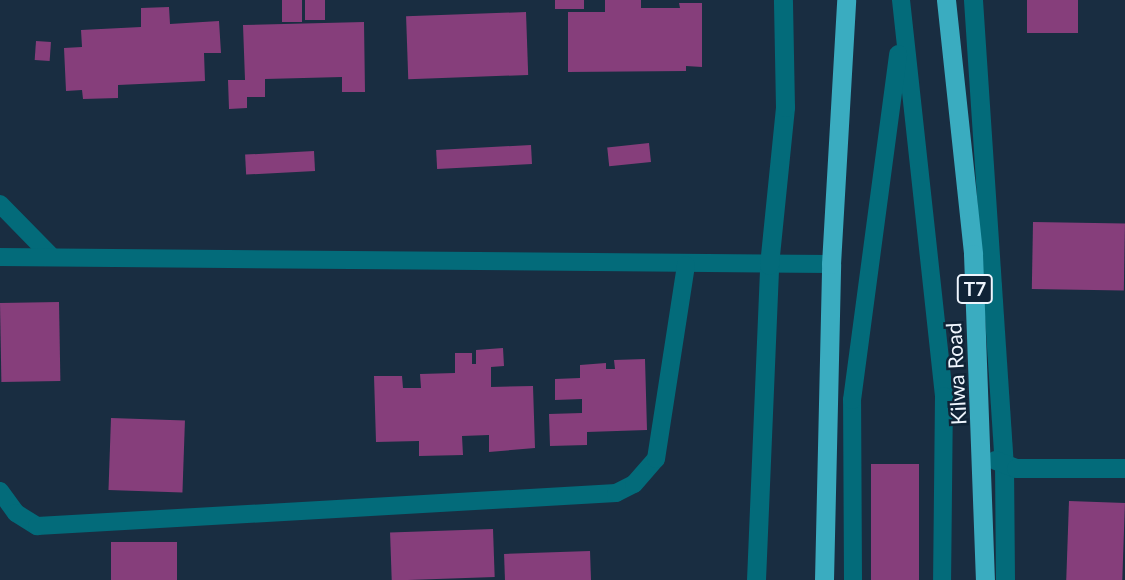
<!DOCTYPE html>
<style>
body{margin:0}
#map{position:relative;width:1125px;height:580px;overflow:hidden;background:#192d41;font-family:Lato,sans-serif}
div>[style]{position:absolute}
.building>*{inset:0;background:#863e7b;transform-origin:0 0}
.service>*{height:18px;margin:-9px;padding:0 9px;transform-origin:9px;border-radius:9px;background:#036b7a}
.minor>*{height:19px;margin:-9.5px;padding:0 9.5px;transform-origin:9.5px;border-radius:9.5px;background:#036b7a}
.trunk>*{height:19px;margin:-9.5px;padding:0 9.5px;transform-origin:9.5px;border-radius:9.5px;background:#3aacc0}
span{translate:-50% -50%;white-space:nowrap;text-align:center;line-height:1.15;-webkit-text-stroke:5px #0f2336;paint-order:stroke}
.shield-label span{padding:2px 5px;background:#0f2336;border:2px solid;border-radius:5px;-webkit-text-stroke-width:0}
.shield-label{font-size:19px;color:#eef5fd;font-weight:700}
.street-label{font-size:21px;color:#eef5fd}
</style>
<div id="map">
<div class="building">
<i style="left:282px;top:0;width:20px;height:22px"></i>
<i style="left:305px;top:0;width:20px;height:20px"></i>
<i style="left:555px;top:0;width:29px;height:9px"></i>
<i style="clip-path:polygon(605px 0,641px 0,641px 8px,680px 8px,679px 3px,702px 3px,702px 67px,686px 66px,686px 71px,568px 72px,568px 12px,605px 12px)"></i>
<i style="left:1027px;top:0;width:51px;height:33px"></i>
<i style="clip-path:polygon(169px 7px,170px 24px,219px 21px,221px 53px,204px 53px,205px 81px,118px 85px,118px 98px,83px 99px,82px 90px,66px 91px,64px 48px,82px 47px,81px 30px,141px 27px,141px 8px)"></i>
<i style="left:526px;top:12px;width:63px;height:120px;rotate:88deg"></i>
<i style="clip-path:polygon(364px 22px,365px 92px,342px 92px,342px 77px,265px 79px,265px 97px,247px 97px,247px 108px,229px 109px,228px 80px,245px 80px,243px 25px)"></i>
<i style="left:36px;top:41px;width:15px;height:19px;rotate:4deg"></i>
<i style="left:649px;top:143px;width:19px;height:42px;rotate:84deg"></i>
<i style="left:531px;top:145px;width:19px;height:95px;rotate:87deg"></i>
<i style="left:314px;top:151px;width:20px;height:69px;rotate:87deg"></i>
<i style="left:1033px;top:222px;width:92px;height:67px;rotate:1deg"></i>
<i style="left:59px;top:302px;width:79px;height:59px;rotate:89deg"></i>
<i style="clip-path:polygon(503px 348px,504px 366px,491px 367px,491px 387px,533px 386px,535px 448px,489px 452px,489px 435px,462px 436px,463px 455px,419px 456px,419px 441px,376px 442px,374px 376px,402px 376px,403px 388px,421px 388px,420px 374px,455px 373px,455px 353px,472px 353px,472px 364px,476px 364px,476px 350px)"></i>
<i style="clip-path:polygon(645px 359px,647px 430px,587px 432px,587px 445px,550px 446px,549px 414px,582px 413px,582px 399px,555px 400px,555px 379px,580px 378px,580px 365px,606px 363px,606px 369px,615px 369px,614px 360px)"></i>
<i style="left:111px;top:418px;width:74px;height:72px;rotate:2deg"></i>
<i style="left:871px;top:464px;width:48px;height:116px"></i>
<i style="left:1069px;top:501px;width:56px;height:79px;rotate:2deg"></i>
<i style="left:493px;top:529px;width:48px;height:103px;rotate:88deg"></i>
<i style="left:111px;top:542px;width:66px;height:38px"></i>
<i style="left:590px;top:551px;width:29px;height:86px;rotate:88deg"></i>
</div>
<div class="service">
<i style="left:901px;top:0;width:398px;rotate:83.8deg"></i>
<i style="left:944px;top:396px;width:184px;rotate:90.6deg"></i>
<i style="left:0;top:204px;width:73px;rotate:45.6deg"></i>
<i style="left:0;top:257px;width:831px;rotate:0.48deg"></i>
<i style="left:0;top:491px;width:27px;rotate:54deg"></i>
<i style="left:16px;top:513px;width:25px;rotate:32deg"></i>
<i style="left:37px;top:526px;width:580px;rotate:-3.26deg"></i>
<i style="left:616px;top:493px;width:20px;rotate:-27deg"></i>
<i style="left:634px;top:484px;width:33px;rotate:-49deg"></i>
<i style="left:656px;top:459px;width:196px;rotate:-81.2deg"></i>
<i style="left:853px;top:580px;width:180px;rotate:-90.3deg"></i>
<i style="left:852px;top:400px;width:349px;rotate:-82.4deg"></i>
</div>
<div class="minor">
<i style="left:973px;top:0;width:466px;rotate:86.2deg"></i>
<i style="left:1004px;top:465px;width:115px;rotate:89.5deg"></i>
<i style="left:995px;top:460px;width:22px;rotate:21deg"></i>
<i style="left:1016px;top:468px;width:109px"></i>
<i style="left:756px;top:580px;width:315px;rotate:-87.6deg"></i>
<i style="left:769px;top:265px;width:159px;rotate:-84.2deg"></i>
<i style="left:785px;top:107px;width:107px;rotate:-91.1deg"></i>
</div>
<div class="trunk">
<i style="left:946px;top:0;width:255px;rotate:83.9deg"></i>
<i style="left:973px;top:254px;width:326px;rotate:87.9deg"></i>
<i style="left:824px;top:580px;width:316px;rotate:-88.7deg"></i>
<i style="left:831px;top:264px;width:264px;rotate:-86.7deg"></i>
</div>
<div class="shield-label">
<span style="left:975px;top:289px">T7</span>
</div>
<div class="street-label">
<span style="left:956px;top:374px;rotate:-93deg">Kilwa Road</span>
</div>
</div>
